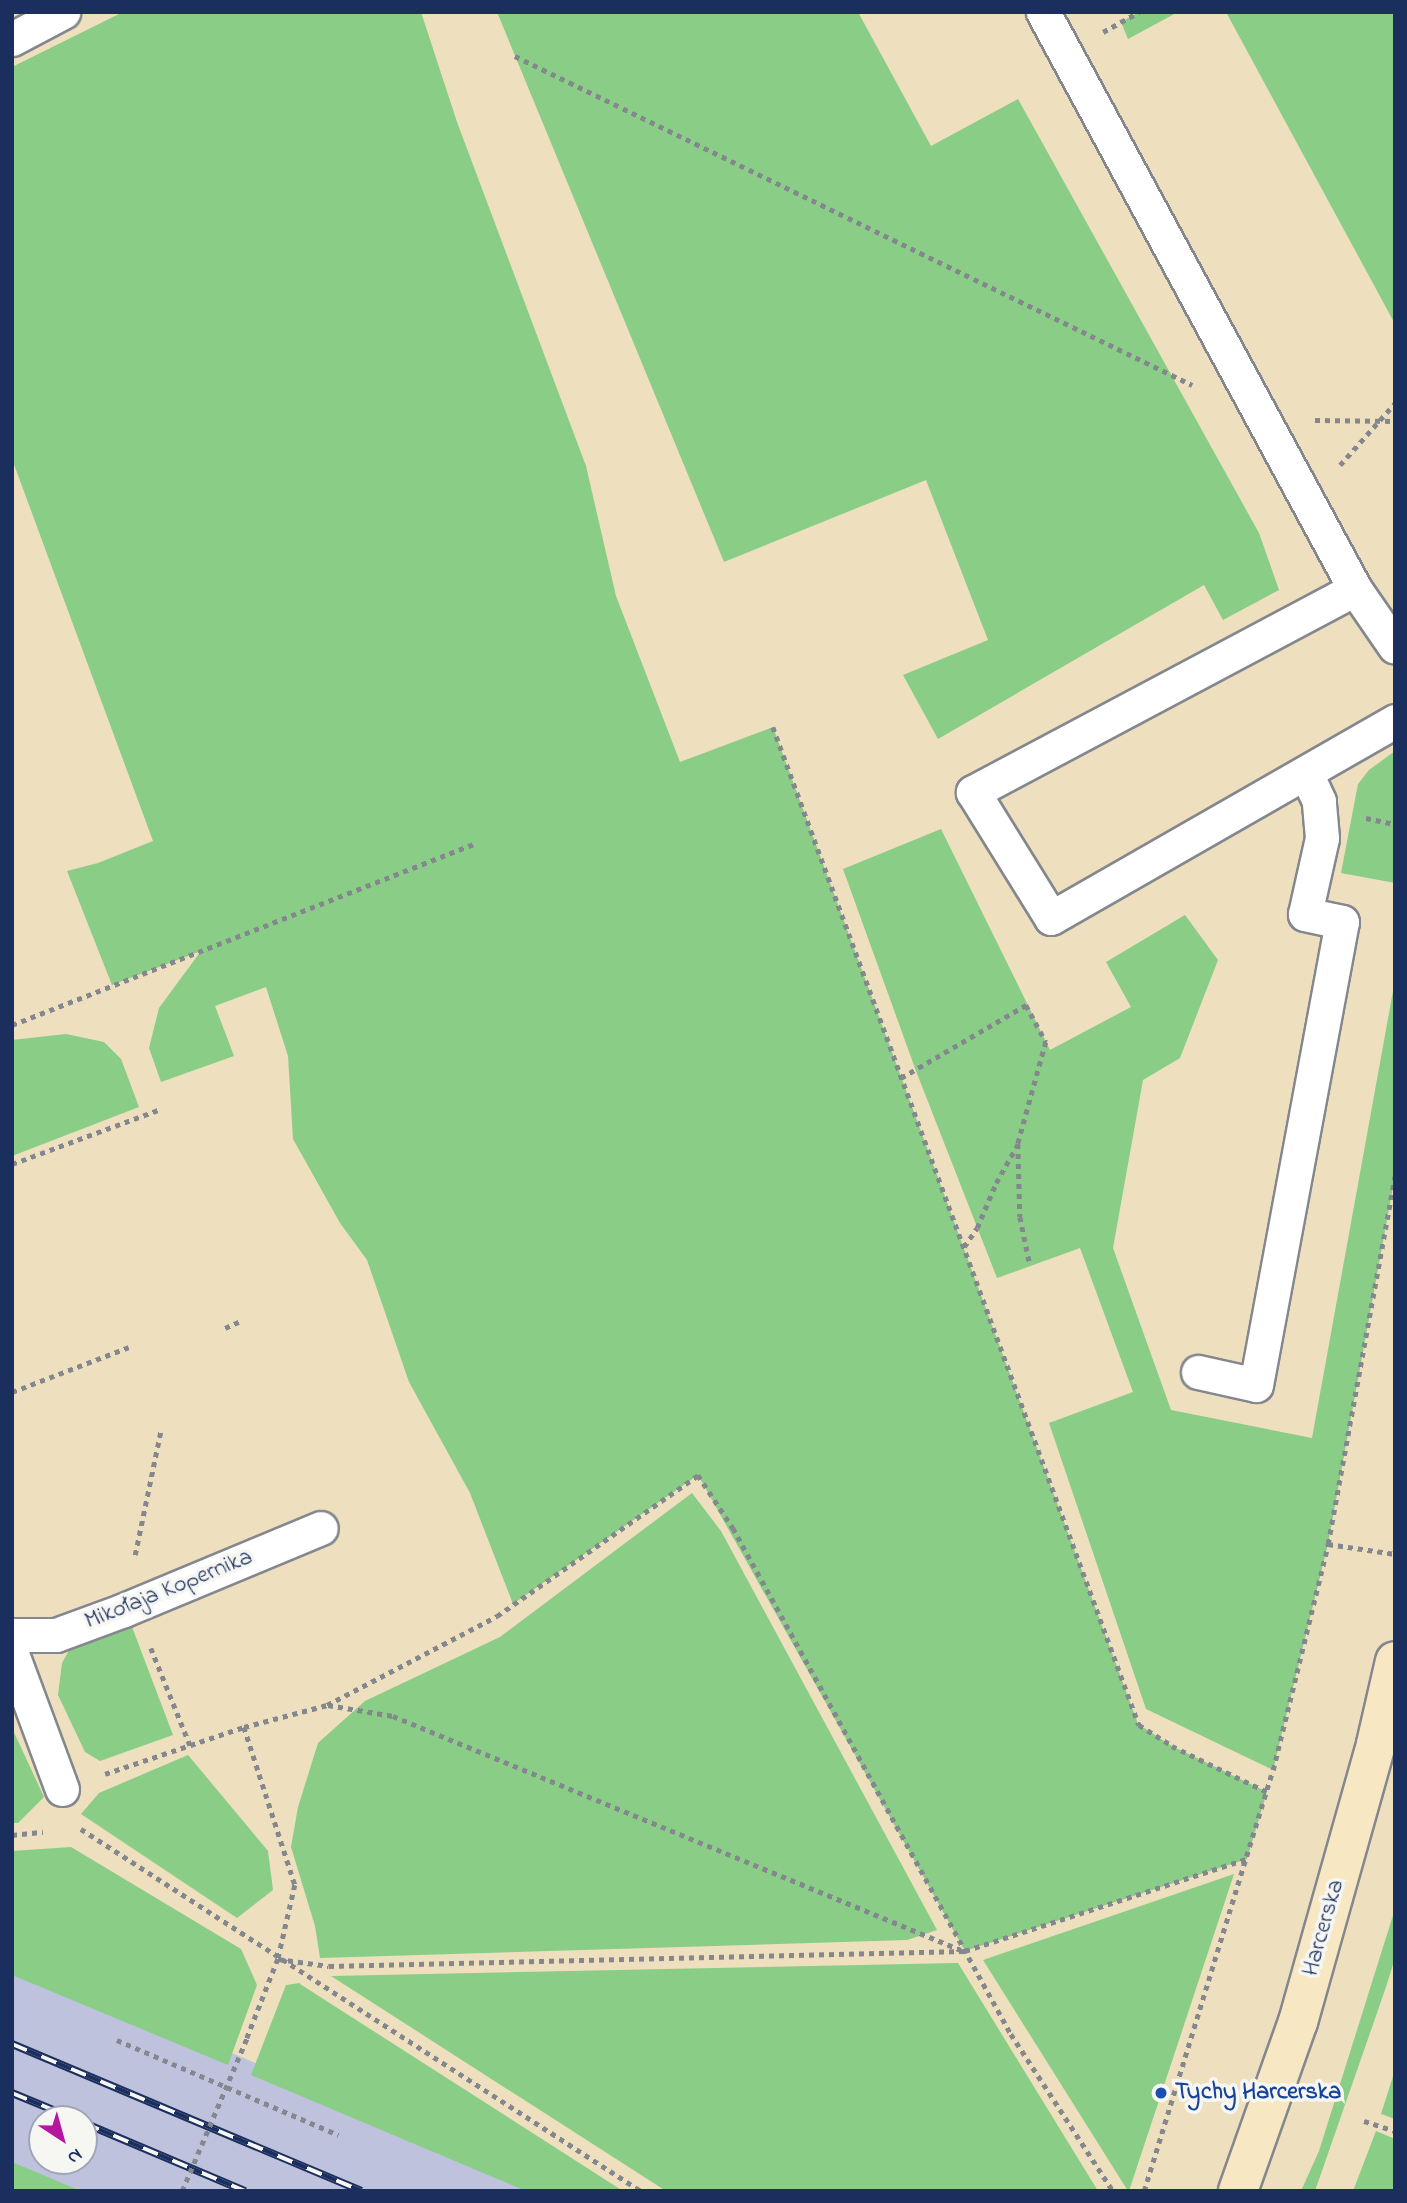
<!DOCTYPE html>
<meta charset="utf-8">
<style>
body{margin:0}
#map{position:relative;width:1407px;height:2203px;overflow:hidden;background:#eedfbf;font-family:"Indie Flower",sans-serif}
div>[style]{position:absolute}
.industrial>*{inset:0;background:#bec2dd}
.green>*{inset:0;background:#89cd86}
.path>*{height:4.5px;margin-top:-2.25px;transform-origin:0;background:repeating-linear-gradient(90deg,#84878e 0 5px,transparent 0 10px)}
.roads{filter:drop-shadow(2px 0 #84878e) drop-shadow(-2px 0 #84878e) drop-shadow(0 2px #84878e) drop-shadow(0 -2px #84878e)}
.lane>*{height:33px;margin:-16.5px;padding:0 16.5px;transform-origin:16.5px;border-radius:16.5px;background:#fff}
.secondary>*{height:38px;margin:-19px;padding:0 19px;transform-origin:19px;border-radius:19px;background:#f7e8c3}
.rail>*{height:8px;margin-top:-4px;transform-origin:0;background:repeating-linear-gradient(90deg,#f6f6f2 0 16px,#1b2f5e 0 32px);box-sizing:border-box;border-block:2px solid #1b2f5e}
.path-bridge>*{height:4.5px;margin-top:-2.25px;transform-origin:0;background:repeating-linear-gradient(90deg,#84878e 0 5px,transparent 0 10px)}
.dots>*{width:19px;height:19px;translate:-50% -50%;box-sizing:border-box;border:4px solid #f6f6f2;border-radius:50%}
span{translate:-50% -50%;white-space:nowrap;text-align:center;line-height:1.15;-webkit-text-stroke:7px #f6f6f2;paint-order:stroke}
.street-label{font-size:24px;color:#1b2f5e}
.transit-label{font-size:24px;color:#164399;font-weight:700}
.left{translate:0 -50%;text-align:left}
.frame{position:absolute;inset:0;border:14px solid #1b2f5e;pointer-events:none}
.north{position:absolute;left:28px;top:2105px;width:70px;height:70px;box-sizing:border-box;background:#f6f6f2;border:2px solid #9ea6b7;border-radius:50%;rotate:144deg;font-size:19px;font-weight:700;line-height:28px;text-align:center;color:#1b2f5e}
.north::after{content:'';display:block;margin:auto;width:24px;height:32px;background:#b5179e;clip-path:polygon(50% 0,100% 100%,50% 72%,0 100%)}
</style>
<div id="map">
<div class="industrial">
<i style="clip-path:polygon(evenodd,12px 1961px,320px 2090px,557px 2191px,44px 2191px,12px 2177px,12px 1961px,42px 2119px,84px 2119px,84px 2161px,42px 2161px,42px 2119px)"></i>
</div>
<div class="green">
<i style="clip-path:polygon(123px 12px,421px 12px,457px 122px,586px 466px,616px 596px,680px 762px,773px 727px,1138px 1724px,1172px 1746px,1267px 1792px,1247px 1859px,965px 1951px,698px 1475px,513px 1604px,470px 1493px,409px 1382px,367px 1260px,340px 1223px,293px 1139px,288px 1056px,266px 987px,215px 1006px,234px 1056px,161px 1082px,149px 1048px,159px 1008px,201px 951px,112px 985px,67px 871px,98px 863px,153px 841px,12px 459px,12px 67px)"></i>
<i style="clip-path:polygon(497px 12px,858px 12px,931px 146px,1018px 99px,1259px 533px,1279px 590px,1223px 620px,1204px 585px,938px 739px,903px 675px,988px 640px,926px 480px,724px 562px)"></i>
<i style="clip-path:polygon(1139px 12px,1178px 12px,1128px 39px,1121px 22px)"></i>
<i style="clip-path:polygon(1226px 12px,1395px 12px,1395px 324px)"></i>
<i style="clip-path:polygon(1395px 751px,1395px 883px,1341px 873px,1358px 784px,1369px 770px)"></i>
<i style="clip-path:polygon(941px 829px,1050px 1050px,1131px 1007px,1106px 962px,1185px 915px,1218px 960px,1180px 1058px,1143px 1080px,1113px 1248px,1171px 1410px,1312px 1438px,1395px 980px,1395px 1176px,1328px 1544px,1273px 1770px,1146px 1709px,1049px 1423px,1133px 1392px,1080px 1248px,997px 1278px,916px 1071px,843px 869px)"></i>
<i style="clip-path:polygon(66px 1034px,104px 1042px,121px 1059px,139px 1107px,12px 1156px,12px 1040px)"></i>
<i style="clip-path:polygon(692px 1493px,721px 1531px,937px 1930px,907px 1940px,320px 1958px,315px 1926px,291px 1847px,298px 1807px,318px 1743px,365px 1701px,500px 1637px)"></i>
<i style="clip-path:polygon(129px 1619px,173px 1735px,100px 1761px,85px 1752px,58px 1695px,62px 1663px,73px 1643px)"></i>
<i style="clip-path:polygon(12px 1728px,44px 1797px,18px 1823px,12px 1823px)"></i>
<i style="clip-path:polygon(188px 1755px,268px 1851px,273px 1890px,237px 1918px,81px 1814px,99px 1793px)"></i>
<i style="clip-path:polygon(71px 1847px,241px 1949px,257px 1985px,228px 2065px,12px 1975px,12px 1851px)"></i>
<i style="clip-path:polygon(1234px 1874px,1129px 2191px,1128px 2191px,983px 1960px)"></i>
<i style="clip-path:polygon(1395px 1909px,1395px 1958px,1386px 1987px,1315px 2191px,1301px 2191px,1319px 2151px)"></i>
<i style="clip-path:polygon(958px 1963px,1098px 2191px,666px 2191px,331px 1976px)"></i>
<i style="clip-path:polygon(300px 1983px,300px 1984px,623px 2191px,526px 2191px,251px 2075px,286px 1985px)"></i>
<i style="clip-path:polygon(1395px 2070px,1395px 2119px,1381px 2114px)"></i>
<i style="clip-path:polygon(1376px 2131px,1395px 2139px,1395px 2191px,1353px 2191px)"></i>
<i style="clip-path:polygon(12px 2162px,81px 2191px,12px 2191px)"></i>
</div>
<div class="path">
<i style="left:1103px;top:32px;width:41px;rotate:-29.1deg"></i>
<i style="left:515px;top:56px;width:753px;rotate:25.92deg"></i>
<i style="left:1315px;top:420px;width:80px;rotate:0.7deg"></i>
<i style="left:1340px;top:465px;width:83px;rotate:-48.4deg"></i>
<i style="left:773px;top:727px;width:1063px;rotate:69.86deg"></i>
<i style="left:1139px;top:1725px;width:39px;rotate:32deg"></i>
<i style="left:1172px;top:1746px;width:106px;rotate:25.8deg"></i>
<i style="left:1366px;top:818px;width:30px;rotate:12deg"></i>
<i style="left:12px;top:1025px;width:499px;rotate:-21.4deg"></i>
<i style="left:901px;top:1078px;width:145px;rotate:-30.3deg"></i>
<i style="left:1026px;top:1005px;width:42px;rotate:61.6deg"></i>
<i style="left:1046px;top:1042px;width:106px;rotate:105.4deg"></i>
<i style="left:1018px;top:1144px;width:73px;rotate:88.4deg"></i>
<i style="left:1020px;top:1217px;width:49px;rotate:78.2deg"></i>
<i style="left:12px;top:1164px;width:159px;rotate:-20.3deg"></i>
<i style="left:964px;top:1247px;width:23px;rotate:-56deg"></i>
<i style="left:977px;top:1228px;width:49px;rotate:-67.1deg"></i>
<i style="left:996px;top:1183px;width:45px;rotate:-60.6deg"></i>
<i style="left:225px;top:1328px;width:17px;rotate:-24deg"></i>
<i style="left:12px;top:1392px;width:125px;rotate:-21deg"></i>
<i style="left:1328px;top:1544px;width:68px;rotate:8.5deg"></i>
<i style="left:135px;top:1555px;width:129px;rotate:-78.3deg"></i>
<i style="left:151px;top:1648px;width:105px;rotate:68.1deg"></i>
<i style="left:328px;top:1705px;width:66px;rotate:9.6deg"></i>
<i style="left:393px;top:1716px;width:614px;rotate:22.39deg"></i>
<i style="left:244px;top:1727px;width:166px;rotate:72.1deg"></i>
<i style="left:295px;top:1885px;width:76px;rotate:102.9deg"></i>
<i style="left:278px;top:1959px;width:85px;rotate:111.4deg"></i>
<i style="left:105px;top:1774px;width:147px;rotate:-18.7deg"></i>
<i style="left:244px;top:1727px;width:86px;rotate:-14.8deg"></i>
<i style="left:327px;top:1705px;width:192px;rotate:-27.6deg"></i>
<i style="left:497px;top:1616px;width:246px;rotate:-35deg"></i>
<i style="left:698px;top:1475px;width:64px;rotate:56.6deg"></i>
<i style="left:733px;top:1528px;width:577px;rotate:61.22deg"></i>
<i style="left:1011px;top:2034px;width:187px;rotate:57deg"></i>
<i style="left:81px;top:1829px;width:667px;rotate:32.88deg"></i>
<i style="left:12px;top:1835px;width:31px;rotate:-6deg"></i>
<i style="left:278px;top:1959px;width:51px;rotate:7.8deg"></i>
<i style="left:329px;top:1966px;width:636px;rotate:-1.35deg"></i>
<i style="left:965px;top:1951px;width:297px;rotate:-18.1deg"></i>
<i style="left:117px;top:2040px;width:241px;rotate:23.2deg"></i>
<i style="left:1364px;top:2121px;width:33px;rotate:18deg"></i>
<i style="left:1144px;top:2191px;width:440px;rotate:-73deg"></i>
<i style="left:1273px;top:1770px;width:233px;rotate:-76.3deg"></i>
<i style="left:1328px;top:1544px;width:374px;rotate:-79.7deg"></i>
</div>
<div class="roads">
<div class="lane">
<i style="left:1043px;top:12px;width:656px;rotate:61.6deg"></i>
<i style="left:1355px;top:589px;width:70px;rotate:55.4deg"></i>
<i style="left:12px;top:39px;width:58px;rotate:-27.9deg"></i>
<i style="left:1355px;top:589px;width:433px;rotate:152deg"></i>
<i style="left:973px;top:792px;width:148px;rotate:58.2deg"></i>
<i style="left:1051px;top:918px;width:396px;rotate:-29.8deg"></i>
<i style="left:1198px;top:1372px;width:59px;rotate:12.6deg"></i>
<i style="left:1256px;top:1385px;width:471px;rotate:-79.5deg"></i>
<i style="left:1342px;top:922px;width:38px;rotate:-168deg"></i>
<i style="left:1305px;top:914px;width:78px;rotate:-77.4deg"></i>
<i style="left:1322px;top:838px;width:37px;rotate:-95deg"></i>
<i style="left:1319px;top:801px;width:31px;rotate:-115deg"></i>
<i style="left:12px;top:1635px;width:44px"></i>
<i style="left:56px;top:1635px;width:72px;rotate:-20.2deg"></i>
<i style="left:124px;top:1610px;width:213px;rotate:-22.6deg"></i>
<i style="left:12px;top:1654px;width:144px;rotate:69.7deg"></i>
</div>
<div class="secondary">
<i style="left:1238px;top:2191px;width:179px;rotate:-70.5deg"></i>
<i style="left:1298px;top:2022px;width:289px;rotate:-74.3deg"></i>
<i style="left:1376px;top:1744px;width:85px;rotate:-77.1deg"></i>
</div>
</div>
<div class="rail">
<i style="left:12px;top:2044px;width:379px;rotate:22.8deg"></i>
<i style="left:12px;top:2093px;width:68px;rotate:22.4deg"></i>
<i style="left:84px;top:2123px;width:175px;rotate:22.9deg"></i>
</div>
<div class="path-bridge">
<i style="left:182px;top:2191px;width:166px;rotate:-67deg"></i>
</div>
<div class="dots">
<i style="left:1161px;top:2093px;background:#1a4fb4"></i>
</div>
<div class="street-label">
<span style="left:169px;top:1590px;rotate:-22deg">Mikołaja Kopernika</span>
<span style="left:1324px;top:1928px;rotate:-74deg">Harcerska</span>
</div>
<div class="transit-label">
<span class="left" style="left:1175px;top:2093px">Tychy Harcerska</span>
</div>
<div class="frame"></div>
<div class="north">N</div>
</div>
